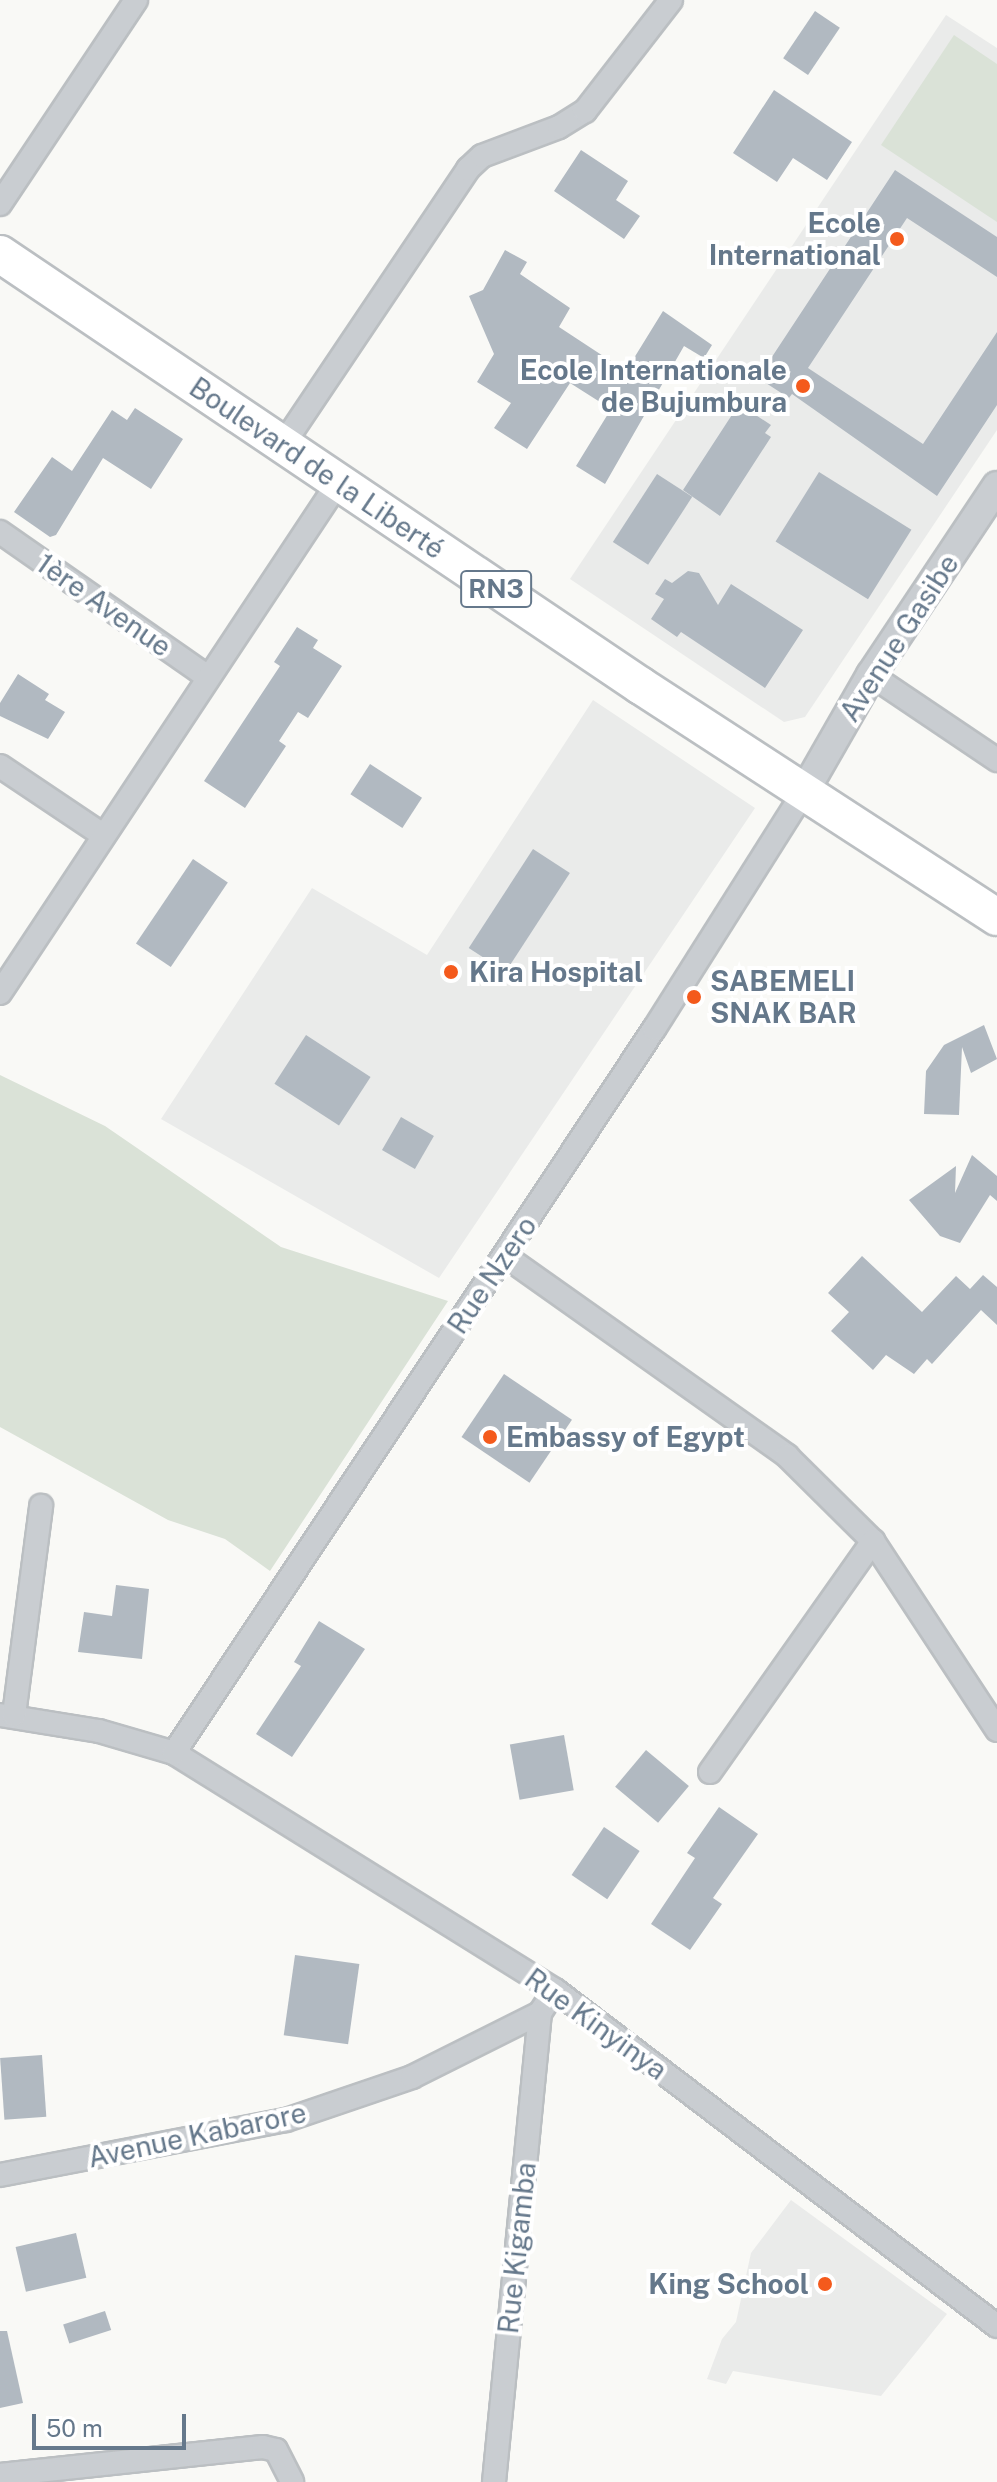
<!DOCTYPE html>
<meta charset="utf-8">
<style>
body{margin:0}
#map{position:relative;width:997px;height:2482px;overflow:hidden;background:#f9f9f6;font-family:"Public Sans",sans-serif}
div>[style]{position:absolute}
.built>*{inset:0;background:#eaebea}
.green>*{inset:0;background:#dae2d7}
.building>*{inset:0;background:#b1b9c1;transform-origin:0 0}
.roads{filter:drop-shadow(2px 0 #bbbfc2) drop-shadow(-2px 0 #bbbfc2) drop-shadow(0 2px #bbbfc2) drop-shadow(0 -2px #bbbfc2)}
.minor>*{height:22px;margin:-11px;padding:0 11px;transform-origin:11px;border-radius:11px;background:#c9cdd1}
.tertiary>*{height:28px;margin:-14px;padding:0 14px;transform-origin:14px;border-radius:14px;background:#c9cdd1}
.trunk>*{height:36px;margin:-18px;padding:0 18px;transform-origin:18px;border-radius:18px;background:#fff}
.dots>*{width:22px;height:22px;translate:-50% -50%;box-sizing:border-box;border:4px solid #fff;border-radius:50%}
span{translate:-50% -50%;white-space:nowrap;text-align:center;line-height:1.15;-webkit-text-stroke:8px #fff;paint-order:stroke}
.shield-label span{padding:2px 6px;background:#fff;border:2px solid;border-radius:6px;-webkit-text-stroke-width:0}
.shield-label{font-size:26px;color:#65788b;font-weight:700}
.poi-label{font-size:28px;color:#65788b;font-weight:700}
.right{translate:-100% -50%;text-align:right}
.left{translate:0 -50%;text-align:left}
.street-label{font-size:28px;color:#65788b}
.scale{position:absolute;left:32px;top:2414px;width:154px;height:36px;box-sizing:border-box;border:4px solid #65788b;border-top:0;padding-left:10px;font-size:24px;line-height:28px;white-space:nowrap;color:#65788b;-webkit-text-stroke:6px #fff;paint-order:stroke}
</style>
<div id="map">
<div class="built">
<i style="clip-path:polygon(946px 15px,997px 48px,997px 430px,805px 717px,784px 722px,570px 579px)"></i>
<i style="clip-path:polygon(593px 700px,755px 808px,439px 1278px,161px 1119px,312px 888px,427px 955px)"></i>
<i style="clip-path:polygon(791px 2200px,947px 2314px,881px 2396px,733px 2371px,726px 2384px,707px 2379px,722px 2339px,736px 2322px,751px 2253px)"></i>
</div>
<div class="green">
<i style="clip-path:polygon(954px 35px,997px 64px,997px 222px,881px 145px)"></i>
<i style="clip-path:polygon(0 1075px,105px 1126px,281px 1247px,448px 1301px,270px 1571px,225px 1539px,168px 1520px,0 1427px)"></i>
</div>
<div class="building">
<i style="left:815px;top:11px;width:30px;height:57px;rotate:34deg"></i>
<i style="clip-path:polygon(774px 90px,852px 142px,827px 180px,793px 158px,777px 182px,733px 153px)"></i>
<i style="clip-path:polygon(581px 150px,628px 181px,616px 200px,640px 216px,624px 239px,554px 191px)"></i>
<i style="clip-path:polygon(895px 170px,997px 237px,997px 277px,907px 218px,808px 368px,923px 444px,997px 332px,997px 405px,937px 496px,792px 394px,789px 398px,758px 378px)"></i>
<i style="clip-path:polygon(505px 250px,527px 262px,520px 274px,570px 308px,559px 327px,626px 371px,663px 311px,712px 345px,704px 358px,684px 346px,605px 484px,576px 466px,611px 409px,570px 383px,527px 449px,494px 428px,511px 403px,477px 382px,494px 354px,469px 296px,483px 290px)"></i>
<i style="clip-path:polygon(739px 404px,771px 425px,765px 433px,771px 437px,720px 516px,683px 490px)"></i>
<i style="clip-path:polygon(135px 408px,183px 439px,151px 489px,103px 458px,56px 535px,50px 537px,14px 512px,52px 457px,72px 471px,112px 410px,127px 420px)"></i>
<i style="left:819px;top:472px;width:109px;height:82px;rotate:32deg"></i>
<i style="left:657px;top:474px;width:42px;height:81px;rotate:33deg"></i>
<i style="clip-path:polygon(688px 571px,699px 573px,718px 605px,731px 584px,803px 630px,765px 688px,681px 632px,677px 637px,651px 619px,664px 599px,655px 594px,665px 579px,672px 583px)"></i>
<i style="clip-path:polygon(297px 627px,318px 640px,313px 648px,342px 666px,308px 718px,298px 712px,279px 741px,286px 746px,245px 808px,204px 781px,280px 666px,274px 662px)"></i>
<i style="clip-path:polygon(18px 674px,49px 694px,45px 700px,65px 712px,48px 739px,0 716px,0 703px)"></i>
<i style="left:370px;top:764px;width:62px;height:36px;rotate:33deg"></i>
<i style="left:533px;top:849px;width:44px;height:118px;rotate:33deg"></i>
<i style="left:193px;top:859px;width:42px;height:102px;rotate:34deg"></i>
<i style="clip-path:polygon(984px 1025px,997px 1059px,971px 1073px,962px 1047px,959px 1115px,924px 1114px,926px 1071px,944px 1045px)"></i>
<i style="left:306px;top:1035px;width:77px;height:58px;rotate:33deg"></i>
<i style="left:401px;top:1117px;width:38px;height:38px;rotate:30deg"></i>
<i style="clip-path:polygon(972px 1155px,997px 1176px,997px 1201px,990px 1195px,960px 1243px,940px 1236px,909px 1200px,956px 1166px,955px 1193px)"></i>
<i style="clip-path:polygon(862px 1256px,922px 1312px,956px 1276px,970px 1289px,983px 1275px,997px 1287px,997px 1325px,981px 1310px,932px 1364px,927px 1359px,914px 1374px,886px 1355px,873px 1370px,831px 1331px,849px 1312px,828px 1293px)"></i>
<i style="left:504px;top:1374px;width:82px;height:76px;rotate:34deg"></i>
<i style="clip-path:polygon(116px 1585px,149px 1589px,142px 1659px,78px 1652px,84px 1612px,112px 1616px)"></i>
<i style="clip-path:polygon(319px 1621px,365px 1649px,292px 1757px,256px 1734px,301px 1666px,294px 1662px)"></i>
<i style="left:564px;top:1735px;width:56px;height:55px;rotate:80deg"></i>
<i style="left:646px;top:1750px;width:56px;height:48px;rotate:40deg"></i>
<i style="clip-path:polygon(719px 1807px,758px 1834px,713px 1898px,722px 1904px,690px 1950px,651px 1924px,695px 1858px,687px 1853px)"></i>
<i style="left:604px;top:1827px;width:43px;height:58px;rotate:34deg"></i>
<i style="left:295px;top:1955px;width:65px;height:81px;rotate:8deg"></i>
<i style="left:42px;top:2055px;width:62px;height:42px;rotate:86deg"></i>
<i style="left:76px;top:2233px;width:46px;height:62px;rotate:77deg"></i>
<i style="left:105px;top:2311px;width:20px;height:44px;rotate:72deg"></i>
<i style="clip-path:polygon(0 2331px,7px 2331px,23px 2403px,0 2408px)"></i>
</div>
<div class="roads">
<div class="minor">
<i style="left:0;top:204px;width:245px;rotate:-56.3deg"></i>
<i style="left:282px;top:446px;width:334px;rotate:-56.1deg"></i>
<i style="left:468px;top:169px;width:19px;rotate:-43deg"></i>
<i style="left:482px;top:156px;width:82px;rotate:-20.6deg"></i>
<i style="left:559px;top:127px;width:31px;rotate:-32deg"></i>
<i style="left:585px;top:111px;width:140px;rotate:-52.2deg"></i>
<i style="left:0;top:532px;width:254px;rotate:34.9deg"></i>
<i style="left:871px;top:675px;width:152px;rotate:34deg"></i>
<i style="left:0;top:766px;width:125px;rotate:33.9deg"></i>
<i style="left:0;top:993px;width:612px;rotate:-56.47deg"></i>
<i style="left:505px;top:1256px;width:346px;rotate:35.3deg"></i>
<i style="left:787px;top:1456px;width:121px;rotate:44.7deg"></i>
<i style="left:873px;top:1541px;width:226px;rotate:56.7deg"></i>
<i style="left:0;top:1715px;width:100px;rotate:9.2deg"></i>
<i style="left:99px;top:1731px;width:78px;rotate:16.3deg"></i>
<i style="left:174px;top:1753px;width:449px;rotate:31.9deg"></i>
<i style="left:555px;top:1990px;width:555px;rotate:37.24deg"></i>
<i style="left:14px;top:1715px;width:211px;rotate:-82.6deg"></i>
<i style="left:174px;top:1753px;width:869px;rotate:-56.46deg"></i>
<i style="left:654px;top:1029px;width:280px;rotate:-57.7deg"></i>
<i style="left:710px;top:1772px;width:283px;rotate:-54.8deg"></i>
<i style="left:0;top:2175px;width:291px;rotate:-10.9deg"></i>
<i style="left:286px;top:2120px;width:133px;rotate:-18.8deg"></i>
<i style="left:412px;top:2077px;width:143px;rotate:-26.6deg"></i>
<i style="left:540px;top:2013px;width:27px;rotate:-57deg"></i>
<i style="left:0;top:2475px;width:264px;rotate:-6.1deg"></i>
<i style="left:263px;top:2447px;width:13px;rotate:13deg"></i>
<i style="left:276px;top:2450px;width:36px;rotate:63deg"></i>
<i style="left:494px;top:2482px;width:471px;rotate:-84.4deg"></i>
</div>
<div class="tertiary">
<i style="left:804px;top:792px;width:135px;rotate:-60.2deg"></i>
<i style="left:871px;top:675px;width:227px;rotate:-56.3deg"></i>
</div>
<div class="trunk">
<i style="left:0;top:254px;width:773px;rotate:33.98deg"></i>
<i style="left:641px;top:686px;width:424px;rotate:33deg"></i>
</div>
</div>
<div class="dots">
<i style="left:897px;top:239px;background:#f45a1c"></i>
<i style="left:803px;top:386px;background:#f45a1c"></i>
<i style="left:451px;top:972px;background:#f45a1c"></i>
<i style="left:694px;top:997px;background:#f45a1c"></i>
<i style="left:490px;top:1437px;background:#f45a1c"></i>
<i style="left:825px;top:2284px;background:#f45a1c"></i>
</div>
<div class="shield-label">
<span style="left:496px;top:589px">RN3</span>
</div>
<div class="poi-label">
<span class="right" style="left:881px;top:239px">Ecole<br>International</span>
<span class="right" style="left:787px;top:386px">Ecole Internationale<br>de Bujumbura</span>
<span class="left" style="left:469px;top:972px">Kira Hospital</span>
<span class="left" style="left:710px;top:997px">SABEMELI<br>SNAK BAR</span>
<span class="left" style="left:506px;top:1437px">Embassy of Egypt</span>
<span class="right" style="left:809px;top:2284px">King School</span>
</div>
<div class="street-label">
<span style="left:317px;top:468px;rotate:34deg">Boulevard de la Liberté</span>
<span style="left:104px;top:605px;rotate:35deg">1ère Avenue</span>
<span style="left:899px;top:638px;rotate:-57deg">Avenue Gasibe</span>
<span style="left:492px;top:1275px;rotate:-56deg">Rue Nzero</span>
<span style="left:596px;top:2024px;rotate:36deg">Rue Kinyinya</span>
<span style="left:197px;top:2135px;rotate:-12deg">Avenue Kabarore</span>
<span style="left:517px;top:2248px;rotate:-84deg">Rue Kigamba</span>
</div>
<div class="scale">50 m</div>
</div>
